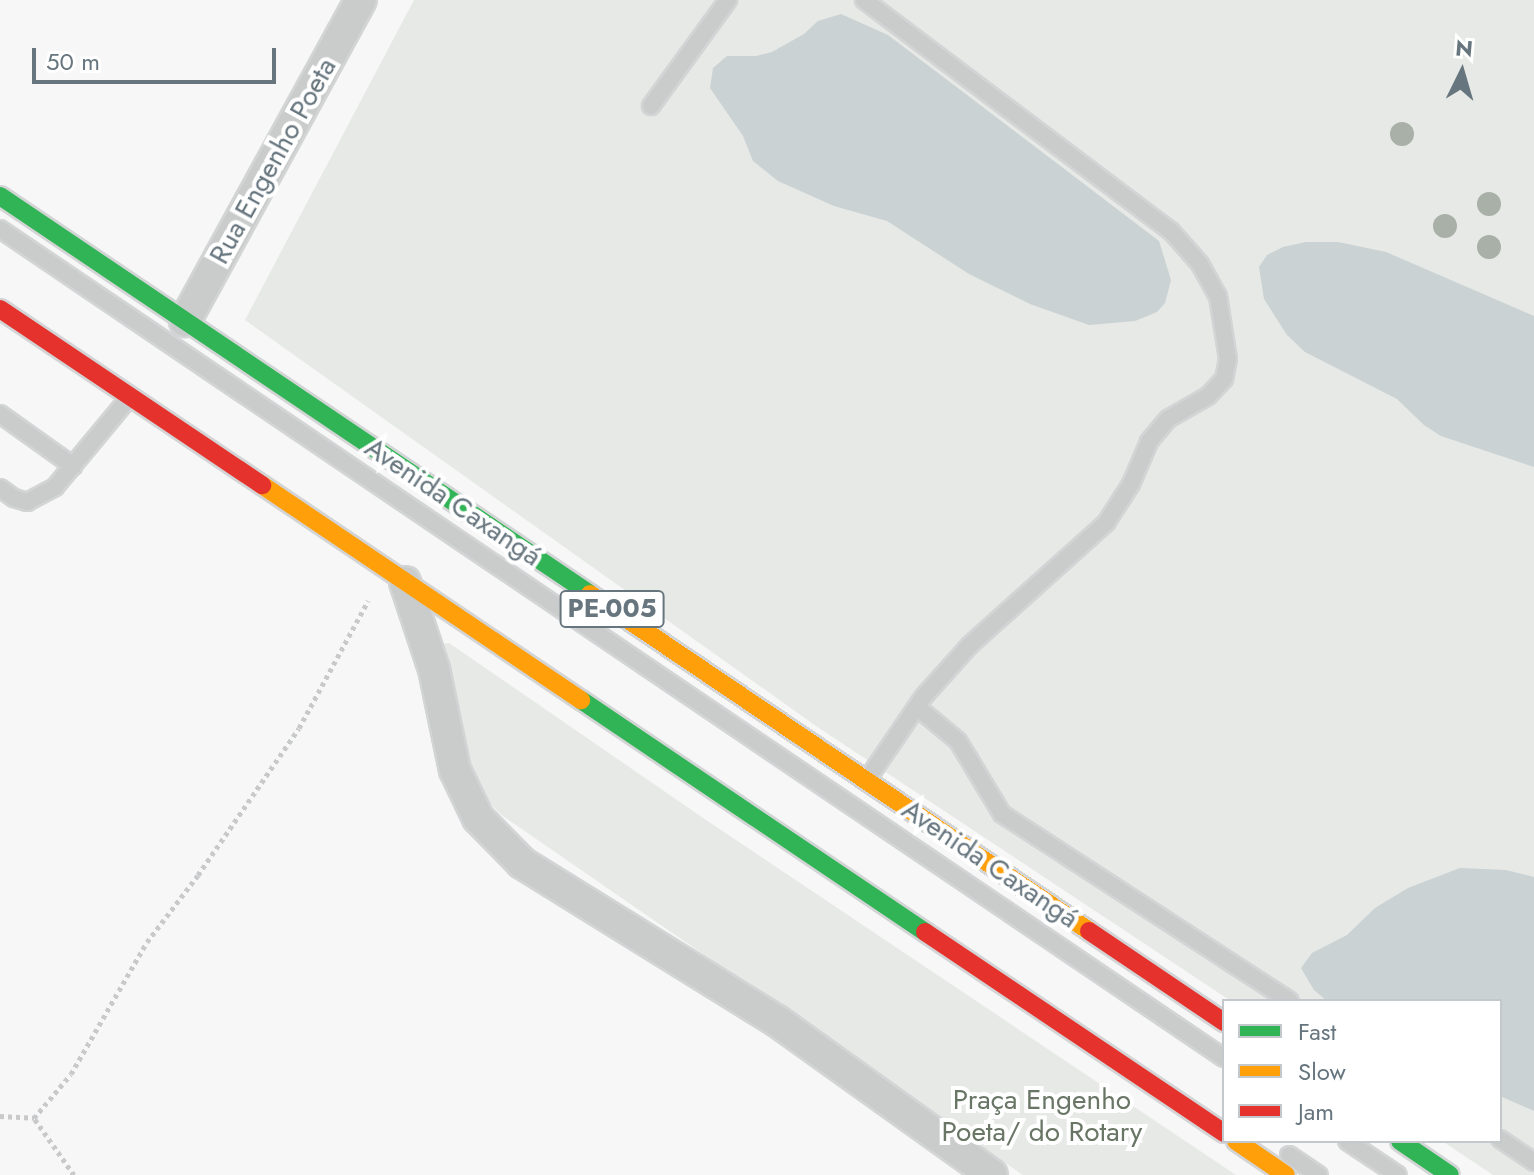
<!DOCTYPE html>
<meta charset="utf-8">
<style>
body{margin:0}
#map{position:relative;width:1534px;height:1175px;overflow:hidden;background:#f7f7f7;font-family:Jost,sans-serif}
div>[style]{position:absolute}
.green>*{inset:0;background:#e6e9e5}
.water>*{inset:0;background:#cad2d4}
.path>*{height:5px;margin-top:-2.5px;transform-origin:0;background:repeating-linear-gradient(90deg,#c8c9ca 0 4px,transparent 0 8px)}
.roads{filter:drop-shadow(2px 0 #d3d4d5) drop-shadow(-2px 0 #d3d4d5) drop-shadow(0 2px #d3d4d5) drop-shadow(0 -2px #d3d4d5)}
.lane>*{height:16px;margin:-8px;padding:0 8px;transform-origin:8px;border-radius:8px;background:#cacccc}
.street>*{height:30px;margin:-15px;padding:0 15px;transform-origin:15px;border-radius:15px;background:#cacccc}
.fast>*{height:18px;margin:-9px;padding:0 9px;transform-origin:9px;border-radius:9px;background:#30b455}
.slow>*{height:18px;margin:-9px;padding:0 9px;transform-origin:9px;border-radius:9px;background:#ff9f0a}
.jam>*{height:18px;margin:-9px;padding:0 9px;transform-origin:9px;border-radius:9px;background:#e5322d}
.trees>*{width:24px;height:24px;margin:-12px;border-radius:50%;background:#a9b0a7}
span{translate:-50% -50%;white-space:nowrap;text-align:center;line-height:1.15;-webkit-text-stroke:8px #fff;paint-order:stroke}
.shield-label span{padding:2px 6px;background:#fff;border:2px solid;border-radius:6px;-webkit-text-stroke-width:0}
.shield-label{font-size:26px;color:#66757e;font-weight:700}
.street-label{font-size:28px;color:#66757e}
.park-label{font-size:28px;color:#697665}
.legend{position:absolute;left:1222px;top:999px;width:280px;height:144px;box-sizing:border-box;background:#fff;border:2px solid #c2c8cb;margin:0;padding:10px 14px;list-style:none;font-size:24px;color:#66757e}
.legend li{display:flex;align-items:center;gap:16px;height:40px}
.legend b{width:40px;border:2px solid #c2c8cb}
.north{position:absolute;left:1422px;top:32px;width:80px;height:80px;-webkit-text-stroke:6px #fff;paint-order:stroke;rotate:5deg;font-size:22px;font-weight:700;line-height:32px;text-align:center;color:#66757e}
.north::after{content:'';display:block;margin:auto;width:28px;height:36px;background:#66757e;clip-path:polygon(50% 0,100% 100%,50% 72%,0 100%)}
.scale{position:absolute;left:32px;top:48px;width:244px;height:36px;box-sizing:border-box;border:4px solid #66757e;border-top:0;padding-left:10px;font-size:24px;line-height:28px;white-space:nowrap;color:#66757e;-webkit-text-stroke:6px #fff;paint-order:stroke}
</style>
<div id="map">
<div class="green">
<i style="clip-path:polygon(414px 0,1534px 0,1534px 1175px,1493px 1175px,1442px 1141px,1500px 1141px,1500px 1001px,1231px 1001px,816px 726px,245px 320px)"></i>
<i style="clip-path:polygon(449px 643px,709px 822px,1236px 1175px,1023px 1175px,500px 814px,485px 798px,469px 767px,440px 649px,442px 644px)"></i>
</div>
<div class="water">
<i style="clip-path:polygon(841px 14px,888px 35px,1159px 241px,1171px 280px,1165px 303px,1157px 312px,1135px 321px,1089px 325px,1030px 304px,969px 274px,887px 221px,834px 206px,778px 181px,753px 161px,743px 136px,710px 88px,713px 68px,727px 56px,756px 56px,772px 52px,804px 34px,818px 21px)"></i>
<i style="clip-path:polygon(1306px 242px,1338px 242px,1386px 252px,1534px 316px,1534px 467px,1441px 436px,1424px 425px,1397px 399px,1305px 352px,1287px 335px,1264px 299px,1259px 267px,1267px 255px,1283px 247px)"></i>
<i style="clip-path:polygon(1460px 868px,1506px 870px,1534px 877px,1534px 1111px,1500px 1096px,1500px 1001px,1327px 1001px,1314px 990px,1301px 968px,1312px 953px,1347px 935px,1375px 908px,1408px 888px)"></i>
</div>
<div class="path">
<i style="left:0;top:1116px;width:34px;rotate:3deg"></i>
<i style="left:74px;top:1175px;width:70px;rotate:-125.1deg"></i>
<i style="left:34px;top:1118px;width:57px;rotate:-49.9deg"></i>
<i style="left:71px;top:1074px;width:152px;rotate:-60.1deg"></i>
<i style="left:147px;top:942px;width:84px;rotate:-52.7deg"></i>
<i style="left:198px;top:875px;width:178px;rotate:-55.5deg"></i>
<i style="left:299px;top:728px;width:145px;rotate:-61.5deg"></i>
</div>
<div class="roads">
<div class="lane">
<i style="left:864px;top:0;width:384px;rotate:37deg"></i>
<i style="left:1171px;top:231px;width:44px;rotate:48.7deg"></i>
<i style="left:1200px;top:264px;width:37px;rotate:61deg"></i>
<i style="left:1218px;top:296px;width:64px;rotate:81deg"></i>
<i style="left:1228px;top:359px;width:20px;rotate:101deg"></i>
<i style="left:1224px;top:379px;width:23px;rotate:133deg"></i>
<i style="left:1208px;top:396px;width:46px;rotate:150.1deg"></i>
<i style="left:1168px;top:419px;width:30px;rotate:130deg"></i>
<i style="left:1149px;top:442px;width:46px;rotate:113.2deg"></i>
<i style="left:1131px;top:484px;width:46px;rotate:122.7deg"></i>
<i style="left:1106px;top:523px;width:183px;rotate:138.1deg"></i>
<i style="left:970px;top:645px;width:69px;rotate:132deg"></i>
<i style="left:924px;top:696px;width:102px;rotate:124.2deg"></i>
<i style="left:651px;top:106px;width:131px;rotate:-54deg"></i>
<i style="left:0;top:229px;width:1478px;rotate:34.11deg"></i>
<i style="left:0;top:414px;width:90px;rotate:35.5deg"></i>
<i style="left:0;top:488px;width:17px;rotate:36deg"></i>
<i style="left:14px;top:498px;width:14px;rotate:17deg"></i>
<i style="left:27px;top:502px;width:32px;rotate:-28deg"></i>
<i style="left:55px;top:487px;width:116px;rotate:-50.3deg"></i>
<i style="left:917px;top:707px;width:53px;rotate:39.7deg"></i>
<i style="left:958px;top:741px;width:85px;rotate:58.9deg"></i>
<i style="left:1002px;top:814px;width:343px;rotate:33deg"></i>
<i style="left:1500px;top:1139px;width:41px;rotate:34.1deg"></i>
<i style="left:1347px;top:1141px;width:61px;rotate:33.7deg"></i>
<i style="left:1289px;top:1155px;width:36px;rotate:34deg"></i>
</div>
<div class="street">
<i style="left:185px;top:321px;width:366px;rotate:-61.3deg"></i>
<i style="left:405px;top:582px;width:92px;rotate:71.6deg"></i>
<i style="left:434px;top:669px;width:103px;rotate:78.3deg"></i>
<i style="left:455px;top:770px;width:53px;rotate:64.4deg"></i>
<i style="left:478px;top:818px;width:63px;rotate:45.6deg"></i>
<i style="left:522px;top:863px;width:300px;rotate:31.8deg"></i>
<i style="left:777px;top:1021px;width:264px;rotate:35.6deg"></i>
</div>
<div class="fast">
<i style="left:0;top:196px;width:712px;rotate:34deg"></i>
<i style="left:581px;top:700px;width:415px;rotate:34deg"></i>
<i style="left:1400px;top:1141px;width:60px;rotate:34.2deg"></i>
</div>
<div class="slow">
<i style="left:262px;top:485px;width:385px;rotate:34deg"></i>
<i style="left:590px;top:594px;width:602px;rotate:34.03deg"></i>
<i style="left:1236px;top:1141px;width:60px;rotate:34.2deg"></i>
</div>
<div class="jam">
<i style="left:0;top:309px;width:316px;rotate:33.9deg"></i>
<i style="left:1089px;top:931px;width:163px;rotate:34deg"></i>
<i style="left:925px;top:932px;width:360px;rotate:33.9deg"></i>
</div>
</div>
<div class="trees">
<i style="left:1402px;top:134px"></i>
<i style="left:1489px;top:204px"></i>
<i style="left:1445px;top:226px"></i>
<i style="left:1489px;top:247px"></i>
</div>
<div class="shield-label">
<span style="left:612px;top:609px">PE-005</span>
</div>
<div class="street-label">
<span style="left:273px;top:161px;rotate:-61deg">Rua Engenho Poeta</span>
<span style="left:453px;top:502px;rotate:34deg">Avenida Caxangá</span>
<span style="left:990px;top:864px;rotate:34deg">Avenida Caxangá</span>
</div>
<div class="park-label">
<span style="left:1042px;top:1116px">Praça Engenho<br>Poeta/ do Rotary</span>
</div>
<ul class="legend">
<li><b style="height:10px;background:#30b455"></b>Fast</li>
<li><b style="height:10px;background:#ff9f0a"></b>Slow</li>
<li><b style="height:10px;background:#e5322d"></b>Jam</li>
</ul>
<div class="north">N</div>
<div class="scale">50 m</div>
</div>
